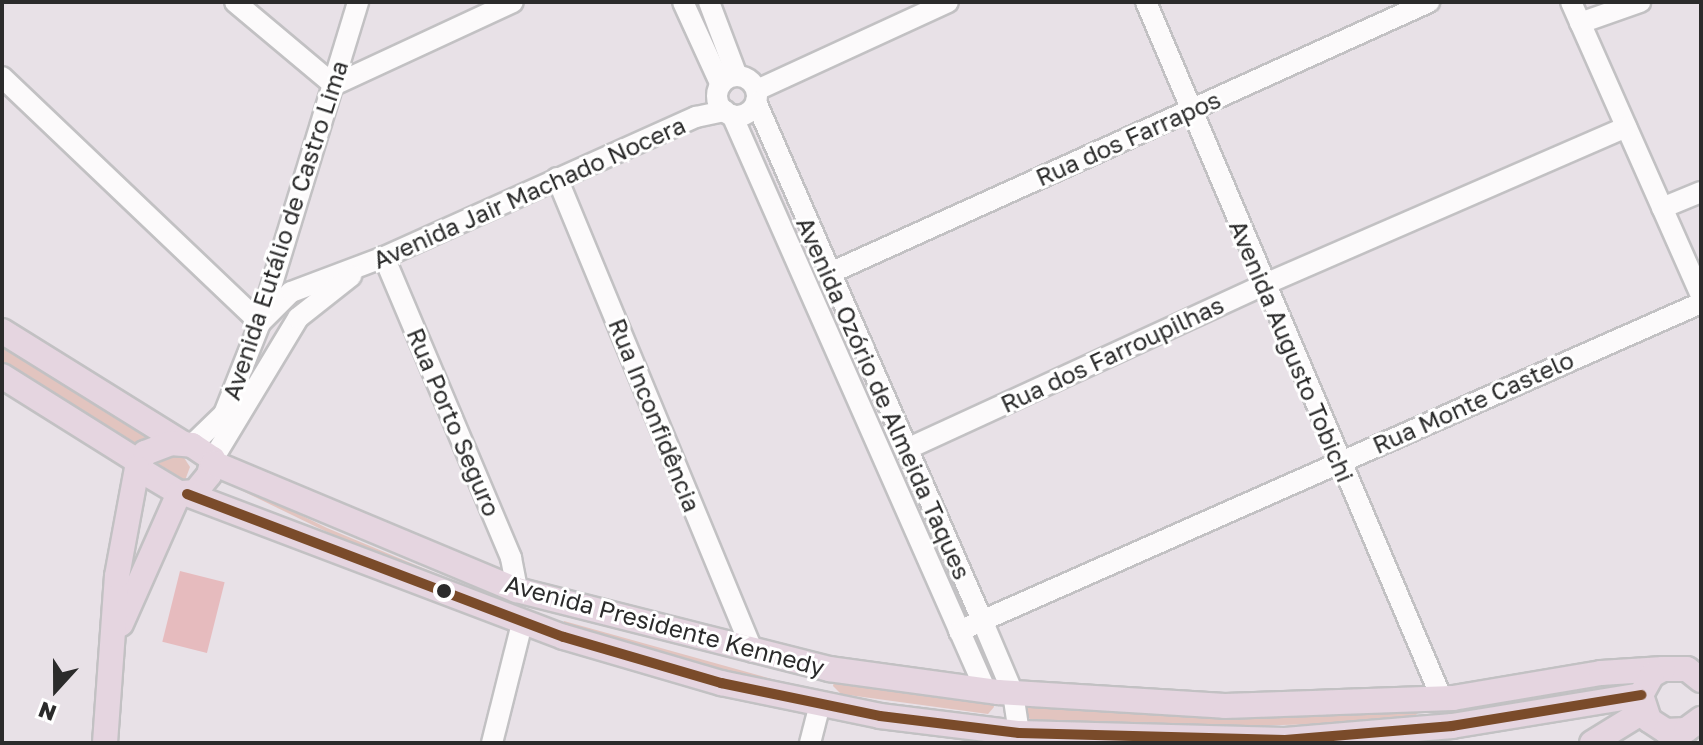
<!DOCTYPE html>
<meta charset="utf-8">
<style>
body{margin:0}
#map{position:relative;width:1703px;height:745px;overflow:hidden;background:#e8e1e7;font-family:"Golos Text",sans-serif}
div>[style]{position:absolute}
.green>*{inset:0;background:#e2c4bf}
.pitch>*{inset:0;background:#e6bbbe;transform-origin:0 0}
.roads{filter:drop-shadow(2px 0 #c2c1c3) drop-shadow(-2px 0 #c2c1c3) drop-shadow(0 2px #c2c1c3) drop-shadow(0 -2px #c2c1c3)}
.minor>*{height:20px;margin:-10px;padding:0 10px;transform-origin:10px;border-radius:10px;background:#fcfafb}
.minor>.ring{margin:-10px;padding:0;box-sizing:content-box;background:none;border:20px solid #fcfafb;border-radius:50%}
.major>*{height:24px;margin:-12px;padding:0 12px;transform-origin:12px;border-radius:12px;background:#e5d5e0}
.bus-1>*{height:10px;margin:-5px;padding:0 5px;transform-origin:5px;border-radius:5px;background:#7a4b2a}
.dots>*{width:22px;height:22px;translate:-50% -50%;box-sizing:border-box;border:4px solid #fff;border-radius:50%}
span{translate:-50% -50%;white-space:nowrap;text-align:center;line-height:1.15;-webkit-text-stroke:6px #fff;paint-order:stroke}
.street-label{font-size:24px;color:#2b2b2b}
.frame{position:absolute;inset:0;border:4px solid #2b2b2b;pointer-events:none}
.north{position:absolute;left:16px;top:649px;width:80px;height:80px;-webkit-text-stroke:6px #fff;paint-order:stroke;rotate:201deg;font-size:22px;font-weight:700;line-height:32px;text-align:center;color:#2b2b2b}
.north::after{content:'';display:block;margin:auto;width:28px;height:36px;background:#2b2b2b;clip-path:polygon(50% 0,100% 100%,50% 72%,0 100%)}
</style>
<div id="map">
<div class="green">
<i style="clip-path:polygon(2px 344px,151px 435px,134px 447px,2px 362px)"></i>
<i style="clip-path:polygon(173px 454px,183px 456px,190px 467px,184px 483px,152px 472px,152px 462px)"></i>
<i style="clip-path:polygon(221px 476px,327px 528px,480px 592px,479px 596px,327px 532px,220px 480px)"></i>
<i style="clip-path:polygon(564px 621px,797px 686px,796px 691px,563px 627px)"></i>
<i style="clip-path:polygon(835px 677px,993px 702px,994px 707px,988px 714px,841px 694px,833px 686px)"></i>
<i style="clip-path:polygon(1027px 705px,1415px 705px,1418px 713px,1409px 722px,1195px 727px,1032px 720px,1025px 716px)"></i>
</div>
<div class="pitch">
<i style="left:180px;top:571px;width:46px;height:73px;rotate:14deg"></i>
</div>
<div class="roads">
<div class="minor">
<i style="left:235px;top:2px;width:129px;rotate:40deg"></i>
<i style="left:683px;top:2px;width:91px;rotate:65.4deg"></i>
<i style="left:709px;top:2px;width:79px;rotate:69.3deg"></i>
<i style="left:1146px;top:2px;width:757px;rotate:66.99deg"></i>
<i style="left:1571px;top:2px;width:321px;rotate:66.1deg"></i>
<i style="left:1580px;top:23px;width:64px;rotate:-19.3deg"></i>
<i class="ring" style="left:717px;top:76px;width:20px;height:20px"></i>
<i style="left:2px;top:77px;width:356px;rotate:43.6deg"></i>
<i style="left:334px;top:85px;width:197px;rotate:-24.9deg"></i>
<i style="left:757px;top:90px;width:210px;rotate:-24.7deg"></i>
<i style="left:756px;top:102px;width:565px;rotate:66.43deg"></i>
<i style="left:982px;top:620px;width:79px;rotate:67deg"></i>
<i style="left:1013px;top:693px;width:40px;rotate:81.5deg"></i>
<i style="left:732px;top:115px;width:630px;rotate:66.2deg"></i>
<i style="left:557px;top:178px;width:513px;rotate:67.53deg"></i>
<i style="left:1662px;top:208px;width:42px;rotate:-22.3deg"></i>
<i style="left:384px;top:257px;width:327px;rotate:67.1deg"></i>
<i style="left:511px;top:558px;width:33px;rotate:79deg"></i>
<i style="left:828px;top:274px;width:660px;rotate:-24.35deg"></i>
<i style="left:260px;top:323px;width:44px;rotate:-45deg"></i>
<i style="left:291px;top:292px;width:99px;rotate:-20.6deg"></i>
<i style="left:384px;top:257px;width:342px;rotate:-24.2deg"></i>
<i style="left:696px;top:117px;width:30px;rotate:-12deg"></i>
<i style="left:192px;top:445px;width:45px;rotate:-44.1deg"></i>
<i style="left:224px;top:414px;width:98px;rotate:-68.4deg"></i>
<i style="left:260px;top:323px;width:336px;rotate:-73deg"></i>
<i style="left:907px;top:449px;width:392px;rotate:-24.7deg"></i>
<i style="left:1263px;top:285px;width:396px;rotate:-23.5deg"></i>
<i style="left:213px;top:459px;width:165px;rotate:-58.9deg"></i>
<i style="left:298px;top:318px;width:68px;rotate:-38.4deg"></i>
<i style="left:959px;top:631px;width:811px;rotate:-23.85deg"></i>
<i style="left:492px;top:743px;width:123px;rotate:-75.9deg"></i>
<i style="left:810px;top:743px;width:40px;rotate:-75.6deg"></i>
</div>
<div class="major">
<i style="left:2px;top:331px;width:212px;rotate:31.9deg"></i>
<i style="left:2px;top:376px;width:162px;rotate:32.1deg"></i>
<i style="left:171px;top:443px;width:21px;rotate:5deg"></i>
<i style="left:192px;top:445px;width:25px;rotate:34deg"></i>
<i style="left:213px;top:459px;width:16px;rotate:104deg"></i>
<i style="left:209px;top:475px;width:22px;rotate:129deg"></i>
<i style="left:195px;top:492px;width:16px;rotate:176deg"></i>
<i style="left:179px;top:493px;width:49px;rotate:-149.2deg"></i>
<i style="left:137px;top:468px;width:17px;rotate:-62deg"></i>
<i style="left:145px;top:453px;width:28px;rotate:-21deg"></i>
<i style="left:213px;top:463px;width:329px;rotate:22.7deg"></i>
<i style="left:517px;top:590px;width:322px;rotate:14.2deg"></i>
<i style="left:829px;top:669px;width:171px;rotate:7.8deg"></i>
<i style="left:998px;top:692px;width:227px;rotate:3.5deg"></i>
<i style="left:1225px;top:706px;width:228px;rotate:-2deg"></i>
<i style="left:1453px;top:698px;width:150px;rotate:-9.6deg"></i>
<i style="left:1601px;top:673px;width:62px;rotate:-3.7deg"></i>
<i style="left:187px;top:494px;width:403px;rotate:20.8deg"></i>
<i style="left:564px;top:637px;width:164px;rotate:16.3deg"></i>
<i style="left:721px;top:683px;width:162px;rotate:11.7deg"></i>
<i style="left:880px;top:716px;width:140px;rotate:7deg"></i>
<i style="left:1019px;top:733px;width:266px;rotate:1.5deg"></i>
<i style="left:1285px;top:740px;width:168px;rotate:-4.8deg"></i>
<i style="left:1452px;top:726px;width:192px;rotate:-9.3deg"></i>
<i style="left:121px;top:624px;width:143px;rotate:-66.1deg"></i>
<i style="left:1701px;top:680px;width:18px;rotate:-142deg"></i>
<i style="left:1687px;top:669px;width:24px;rotate:180deg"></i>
<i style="left:1663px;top:669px;width:13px;rotate:151deg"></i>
<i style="left:1652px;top:675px;width:23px;rotate:119deg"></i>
<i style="left:1641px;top:695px;width:26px;rotate:72deg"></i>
<i style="left:1649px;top:720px;width:20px;rotate:33deg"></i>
<i style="left:1666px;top:731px;width:20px;rotate:-3deg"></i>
<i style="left:1686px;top:730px;width:19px;rotate:-36deg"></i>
<i style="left:105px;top:743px;width:167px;rotate:-85.9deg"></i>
<i style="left:117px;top:576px;width:110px;rotate:-79.5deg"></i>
<i style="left:1592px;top:743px;width:61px;rotate:-31.6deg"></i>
</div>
</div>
<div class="bus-1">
<i style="left:187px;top:494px;width:403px;rotate:20.8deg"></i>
<i style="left:564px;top:637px;width:164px;rotate:16.3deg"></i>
<i style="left:721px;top:683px;width:162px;rotate:11.7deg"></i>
<i style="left:880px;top:716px;width:140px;rotate:7deg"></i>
<i style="left:1019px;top:733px;width:266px;rotate:1.5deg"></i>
<i style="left:1285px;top:740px;width:168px;rotate:-4.8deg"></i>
<i style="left:1452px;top:726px;width:192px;rotate:-9.3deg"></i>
</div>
<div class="dots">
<i style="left:444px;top:591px;background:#2b2b2b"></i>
</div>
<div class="street-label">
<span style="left:1128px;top:138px;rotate:-24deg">Rua dos Farrapos</span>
<span style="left:529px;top:192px;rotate:-24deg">Avenida Jair Machado Nocera</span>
<span style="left:285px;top:230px;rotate:-72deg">Avenida Eutálio de Castro Lima</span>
<span style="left:1292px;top:351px;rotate:67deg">Avenida Augusto Tobichi</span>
<span style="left:1112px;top:354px;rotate:-25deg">Rua dos Farroupilhas</span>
<span style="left:884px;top:398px;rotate:66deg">Avenida Ozório de Almeida Taques</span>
<span style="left:1473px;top:402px;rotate:-24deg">Rua Monte Castelo</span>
<span style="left:655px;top:415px;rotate:68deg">Rua Inconfidência</span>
<span style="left:454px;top:422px;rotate:67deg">Rua Porto Seguro</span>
<span style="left:665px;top:625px;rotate:15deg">Avenida Presidente Kennedy</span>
</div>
<div class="frame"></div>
<div class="north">N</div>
</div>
